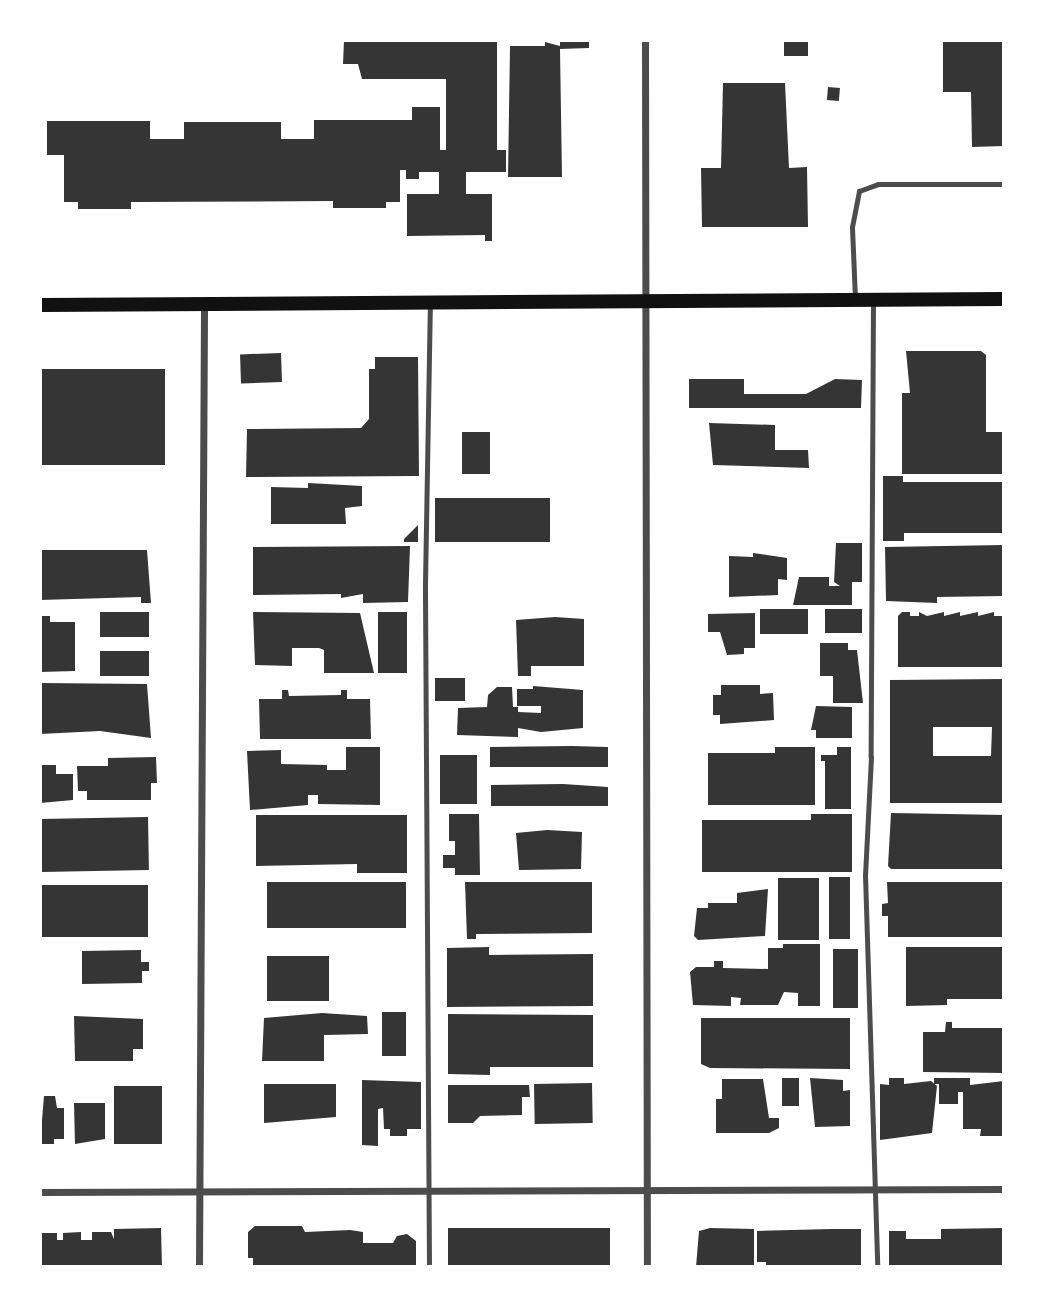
<!DOCTYPE html>
<style>
body{margin:0}
#map{position:relative;width:1044px;height:1307px;overflow:hidden;background:#fff;font-family:Merriweather,serif}
div>[style]{position:absolute}
.building>*{inset:0;background:#353535;transform-origin:0 0}
.service>*{height:5px;margin:-2.5px;padding:0 2.5px;transform-origin:2.5px;border-radius:2.5px;background:#4c4c4c}
.minor>*{height:7px;margin:-3.5px;padding:0 3.5px;transform-origin:3.5px;border-radius:3.5px;background:#4c4c4c}
.secondary>*{height:14px;margin:-7px;padding:0 7px;transform-origin:7px;border-radius:7px;background:#111}
span{translate:-50% -50%;white-space:nowrap;text-align:center;line-height:1.15;-webkit-text-stroke:5px #fff;paint-order:stroke}
.frame{position:absolute;inset:0;border:42px solid #fff;pointer-events:none}
</style>
<div id="map">
<div class="building">
<i style="clip-path:polygon(344px 40px,497px 40px,497px 150px,506px 150px,506px 172px,466px 172px,466px 194px,492px 194px,492px 241px,485px 241px,485px 235px,407px 236px,407px 194px,439px 194px,439px 172px,419px 172px,419px 179px,406px 179px,406px 170px,400px 170px,400px 202px,386px 202px,386px 208px,333px 208px,333px 201px,131px 202px,131px 209px,78px 209px,78px 202px,64px 202px,64px 155px,47px 155px,47px 121px,150px 121px,150px 139px,184px 139px,184px 122px,281px 122px,281px 139px,314px 139px,314px 120px,412px 120px,412px 107px,440px 107px,440px 150px,446px 150px,446px 79px,362px 79px,358px 64px,343px 64px)"></i>
<i style="clip-path:polygon(560px 40px,589px 40px,589px 48px,560px 49px,562px 177px,508px 177px,510px 46px,545px 46px,545px 42px,560px 46px)"></i>
<i style="left:808px;top:40px;width:16px;height:24px;rotate:90deg"></i>
<i style="clip-path:polygon(943px 40px,1004px 40px,1004px 146px,972px 147px,971px 92px,943px 92px)"></i>
<i style="clip-path:polygon(723px 83px,785px 83px,789px 168px,807px 167px,808px 227px,702px 227px,701px 168px,721px 168px)"></i>
<i style="left:828px;top:87px;width:12px;height:13px;rotate:5deg"></i>
<i style="clip-path:polygon(906px 351px,981px 351px,986px 355px,986px 432px,1004px 432px,1004px 474px,902px 474px,902px 393px,910px 393px)"></i>
<i style="left:281px;top:353px;width:29px;height:41px;rotate:88deg"></i>
<i style="clip-path:polygon(375px 357px,418px 357px,419px 476px,246px 477px,247px 429px,361px 428px,369px 419px,369px 369px,375px 369px)"></i>
<i style="left:40px;top:369px;width:125px;height:96px"></i>
<i style="clip-path:polygon(689px 379px,744px 379px,744px 394px,806px 394px,835px 379px,862px 380px,861px 408px,689px 408px)"></i>
<i style="clip-path:polygon(709px 423px,775px 425px,775px 450px,808px 450px,809px 468px,713px 465px)"></i>
<i style="left:462px;top:432px;width:28px;height:42px"></i>
<i style="clip-path:polygon(883px 476px,903px 476px,903px 482px,1004px 482px,1004px 533px,904px 533px,904px 541px,883px 541px)"></i>
<i style="clip-path:polygon(308px 483px,362px 486px,362px 506px,345px 508px,346px 524px,271px 524px,271px 487px,308px 488px)"></i>
<i style="left:550px;top:498px;width:44px;height:115px;rotate:90deg"></i>
<i style="clip-path:polygon(418px 525px,418px 542px,404px 542px,404px 539px)"></i>
<i style="clip-path:polygon(836px 543px,862px 543px,862px 582px,852px 582px,852px 605px,793px 605px,799px 577px,829px 577px,829px 586px,840px 586px,834px 582px)"></i>
<i style="clip-path:polygon(1004px 545px,1004px 596px,937px 597px,937px 603px,886px 601px,885px 547px)"></i>
<i style="clip-path:polygon(410px 546px,408px 602px,363px 603px,363px 594px,341px 598px,341px 594px,253px 595px,253px 547px)"></i>
<i style="clip-path:polygon(40px 550px,147px 550px,151px 603px,141px 603px,141px 597px,40px 600px)"></i>
<i style="clip-path:polygon(753px 553px,787px 558px,787px 580px,778px 579px,778px 595px,729px 597px,729px 556px,753px 557px)"></i>
<i style="left:808px;top:609px;width:25px;height:48px;rotate:90deg"></i>
<i style="left:825px;top:609px;width:37px;height:24px"></i>
<i style="left:100px;top:612px;width:49px;height:25px"></i>
<i style="clip-path:polygon(253px 612px,360px 613px,374px 673px,324px 673px,324px 650px,319px 648px,292px 648px,292px 666px,255px 665px)"></i>
<i style="left:378px;top:612px;width:29px;height:61px"></i>
<i style="clip-path:polygon(902px 612px,910px 612px,910px 616px,919px 616px,919px 612px,927px 616px,944px 612px,944px 616px,960px 612px,960px 616px,978px 612px,978px 616px,994px 612px,994px 616px,1004px 616px,1004px 667px,898px 667px,898px 616px)"></i>
<i style="clip-path:polygon(755px 613px,755px 648px,744px 648px,744px 654px,727px 655px,720px 632px,708px 632px,708px 614px)"></i>
<i style="clip-path:polygon(40px 616px,50px 616px,50px 622px,75px 622px,75px 671px,40px 672px)"></i>
<i style="clip-path:polygon(555px 617px,584px 619px,584px 666px,531px 666px,531px 676px,518px 676px,516px 620px)"></i>
<i style="clip-path:polygon(820px 643px,848px 643px,848px 650px,857px 650px,863px 703px,833px 703px,833px 676px,820px 676px)"></i>
<i style="left:100px;top:651px;width:49px;height:25px"></i>
<i style="left:435px;top:678px;width:30px;height:23px"></i>
<i style="clip-path:polygon(evenodd,1004px 679px,1004px 803px,890px 803px,890px 680px,1004px 679px,933px 727px,992px 727px,991px 756px,933px 756px,933px 727px)"></i>
<i style="clip-path:polygon(40px 683px,147px 684px,151px 738px,100px 731px,40px 734px)"></i>
<i style="clip-path:polygon(721px 685px,760px 685px,760px 694px,773px 693px,774px 720px,720px 724px,720px 715px,713px 715px,713px 695px,721px 695px)"></i>
<i style="clip-path:polygon(533px 686px,583px 690px,583px 728px,541px 732px,518px 728px,518px 737px,457px 735px,458px 708px,487px 707px,488px 695px,497px 687px,512px 687px,513px 707px,518px 707px,518px 712px,541px 713px,541px 706px,517px 706px,517px 689px,533px 689px)"></i>
<i style="clip-path:polygon(282px 690px,288px 690px,289px 696px,341px 695px,341px 690px,347px 690px,347px 699px,370px 699px,371px 739px,260px 739px,259px 699px,282px 699px)"></i>
<i style="clip-path:polygon(816px 706px,852px 707px,852px 738px,816px 738px,816px 730px,811px 730px)"></i>
<i style="clip-path:polygon(572px 746px,608px 747px,608px 767px,490px 767px,490px 747px)"></i>
<i style="clip-path:polygon(346px 747px,380px 747px,380px 805px,318px 804px,318px 795px,308px 795px,308px 805px,250px 810px,247px 751px,281px 750px,281px 764px,327px 765px,327px 770px,346px 770px)"></i>
<i style="clip-path:polygon(775px 747px,815px 747px,815px 805px,708px 805px,708px 753px,775px 753px)"></i>
<i style="clip-path:polygon(837px 747px,851px 747px,851px 809px,825px 809px,825px 761px,821px 761px,821px 755px,837px 755px)"></i>
<i style="left:440px;top:755px;width:37px;height:49px"></i>
<i style="clip-path:polygon(156px 757px,157px 783px,151px 783px,151px 800px,87px 800px,87px 791px,78px 791px,77px 766px,108px 766px,108px 758px)"></i>
<i style="clip-path:polygon(40px 765px,56px 765px,56px 774px,73px 774px,73px 800px,40px 803px)"></i>
<i style="clip-path:polygon(563px 784px,608px 787px,608px 806px,491px 806px,491px 785px)"></i>
<i style="clip-path:polygon(891px 813px,1004px 815px,1004px 869px,891px 869px,888px 866px)"></i>
<i style="clip-path:polygon(449px 814px,479px 814px,480px 875px,455px 875px,455px 868px,443px 868px,443px 855px,455px 855px,455px 841px,449px 841px)"></i>
<i style="clip-path:polygon(811px 814px,852px 814px,852px 872px,702px 872px,702px 820px,811px 820px)"></i>
<i style="clip-path:polygon(256px 815px,407px 815px,407px 873px,357px 873px,357px 864px,256px 866px)"></i>
<i style="left:148px;top:817px;width:53px;height:108px;rotate:89deg"></i>
<i style="clip-path:polygon(547px 830px,582px 832px,581px 869px,519px 870px,516px 833px)"></i>
<i style="left:829px;top:877px;width:21px;height:62px"></i>
<i style="left:778px;top:878px;width:41px;height:62px"></i>
<i style="left:267px;top:882px;width:139px;height:46px"></i>
<i style="clip-path:polygon(465px 882px,592px 882px,592px 933px,476px 934px,476px 939px,467px 939px)"></i>
<i style="clip-path:polygon(887px 882px,1004px 882px,1004px 937px,888px 937px,888px 916px,882px 916px,882px 904px,888px 903px)"></i>
<i style="left:148px;top:885px;width:52px;height:108px;rotate:90deg"></i>
<i style="clip-path:polygon(768px 889px,765px 936px,698px 940px,694px 936px,697px 908px,708px 908px,708px 903px,737px 903px,737px 893px)"></i>
<i style="clip-path:polygon(783px 944px,820px 944px,820px 1006px,798px 1006px,798px 993px,784px 992px,778px 1005px,740px 1005px,741px 998px,731px 997px,731px 1006px,693px 1005px,690px 972px,696px 967px,714px 967px,714px 961px,723px 961px,723px 968px,768px 969px,768px 948px,783px 948px)"></i>
<i style="clip-path:polygon(489px 947px,489px 955px,593px 954px,593px 1006px,447px 1007px,447px 948px)"></i>
<i style="clip-path:polygon(906px 947px,1004px 947px,1004px 999px,947px 999px,947px 1005px,906px 1006px)"></i>
<i style="left:858px;top:949px;width:59px;height:25px;rotate:90deg"></i>
<i style="clip-path:polygon(141px 950px,141px 962px,149px 962px,149px 971px,142px 971px,142px 983px,82px 984px,82px 951px)"></i>
<i style="left:329px;top:956px;width:45px;height:62px;rotate:90deg"></i>
<i style="left:382px;top:1012px;width:24px;height:44px"></i>
<i style="clip-path:polygon(322px 1013px,367px 1016px,368px 1034px,324px 1035px,324px 1061px,262px 1061px,264px 1018px)"></i>
<i style="clip-path:polygon(448px 1014px,593px 1015px,593px 1067px,490px 1067px,490px 1075px,448px 1074px)"></i>
<i style="clip-path:polygon(74px 1016px,143px 1019px,143px 1049px,133px 1049px,133px 1061px,75px 1061px)"></i>
<i style="clip-path:polygon(701px 1018px,850px 1018px,850px 1069px,710px 1068px,701px 1064px)"></i>
<i style="clip-path:polygon(946px 1022px,952px 1022px,952px 1028px,1004px 1028px,1004px 1073px,923px 1072px,923px 1032px,945px 1032px)"></i>
<i style="left:782px;top:1078px;width:17px;height:28px"></i>
<i style="clip-path:polygon(810px 1078px,843px 1080px,843px 1091px,850px 1090px,850px 1126px,815px 1127px)"></i>
<i style="clip-path:polygon(889px 1078px,904px 1078px,904px 1084px,931px 1081px,937px 1086px,932px 1133px,880px 1140px,880px 1084px,889px 1085px)"></i>
<i style="clip-path:polygon(934px 1078px,970px 1078px,970px 1085px,1004px 1081px,1004px 1136px,980px 1136px,981px 1129px,963px 1129px,963px 1092px,958px 1092px,958px 1104px,939px 1104px,939px 1084px,934px 1084px)"></i>
<i style="clip-path:polygon(722px 1079px,763px 1079px,769px 1118px,779px 1118px,779px 1128px,769px 1133px,716px 1133px,716px 1099px,722px 1099px)"></i>
<i style="clip-path:polygon(362px 1080px,421px 1082px,421px 1129px,407px 1129px,407px 1136px,390px 1136px,390px 1129px,384px 1129px,383px 1108px,378px 1109px,378px 1146px,362px 1145px)"></i>
<i style="left:592px;top:1083px;width:40px;height:58px;rotate:89deg"></i>
<i style="clip-path:polygon(264px 1084px,336px 1084px,336px 1117px,264px 1123px)"></i>
<i style="clip-path:polygon(448px 1085px,529px 1085px,530px 1097px,522px 1097px,522px 1115px,480px 1116px,473px 1123px,448px 1123px)"></i>
<i style="left:114px;top:1086px;width:48px;height:58px"></i>
<i style="clip-path:polygon(44px 1096px,55px 1096px,57px 1108px,64px 1108px,64px 1139px,54px 1139px,54px 1144px,40px 1144px)"></i>
<i style="clip-path:polygon(74px 1103px,105px 1103px,105px 1139px,75px 1144px)"></i>
<i style="clip-path:polygon(255px 1226px,302px 1226px,305px 1232px,350px 1230px,363px 1232px,363px 1243px,393px 1243px,397px 1236px,407px 1234px,416px 1241px,416px 1267px,253px 1267px,253px 1258px,248px 1258px,248px 1232px)"></i>
<i style="clip-path:polygon(161px 1228px,162px 1267px,40px 1267px,40px 1233px,57px 1233px,57px 1240px,63px 1240px,63px 1233px,81px 1232px,81px 1240px,92px 1240px,92px 1232px,111px 1232px,114px 1239px,114px 1229px)"></i>
<i style="left:610px;top:1228px;width:39px;height:162px;rotate:90deg"></i>
<i style="clip-path:polygon(710px 1228px,754px 1229px,754px 1267px,696px 1267px,699px 1231px)"></i>
<i style="clip-path:polygon(1004px 1228px,1004px 1267px,889px 1267px,889px 1231px,906px 1231px,906px 1239px,941px 1239px,941px 1229px)"></i>
<i style="clip-path:polygon(831px 1229px,861px 1229px,861px 1267px,766px 1267px,766px 1262px,757px 1262px,757px 1231px)"></i>
</div>
<div class="service">
<i style="left:855px;top:299px;width:72px;rotate:-92.4deg"></i>
<i style="left:852px;top:227px;width:37px;rotate:-79deg"></i>
<i style="left:859px;top:191px;width:20px;rotate:-20deg"></i>
<i style="left:878px;top:184px;width:126px"></i>
<i style="left:873px;top:301px;width:456px;rotate:90.3deg"></i>
<i style="left:871px;top:757px;width:118px;rotate:92.9deg"></i>
<i style="left:865px;top:875px;width:392px;rotate:88.2deg"></i>
<i style="left:429px;top:1267px;width:683px;rotate:-90.34deg"></i>
<i style="left:425px;top:584px;width:280px;rotate:-89deg"></i>
</div>
<div class="minor">
<i style="left:645px;top:40px;width:1227px;rotate:89.91deg"></i>
<i style="left:40px;top:1192px;width:964px;rotate:-0.18deg"></i>
<i style="left:199px;top:1267px;width:964px;rotate:-89.7deg"></i>
</div>
<div class="secondary">
<i style="left:40px;top:305px;width:964px;rotate:-0.36deg"></i>
</div>
<div class="frame"></div>
</div>
